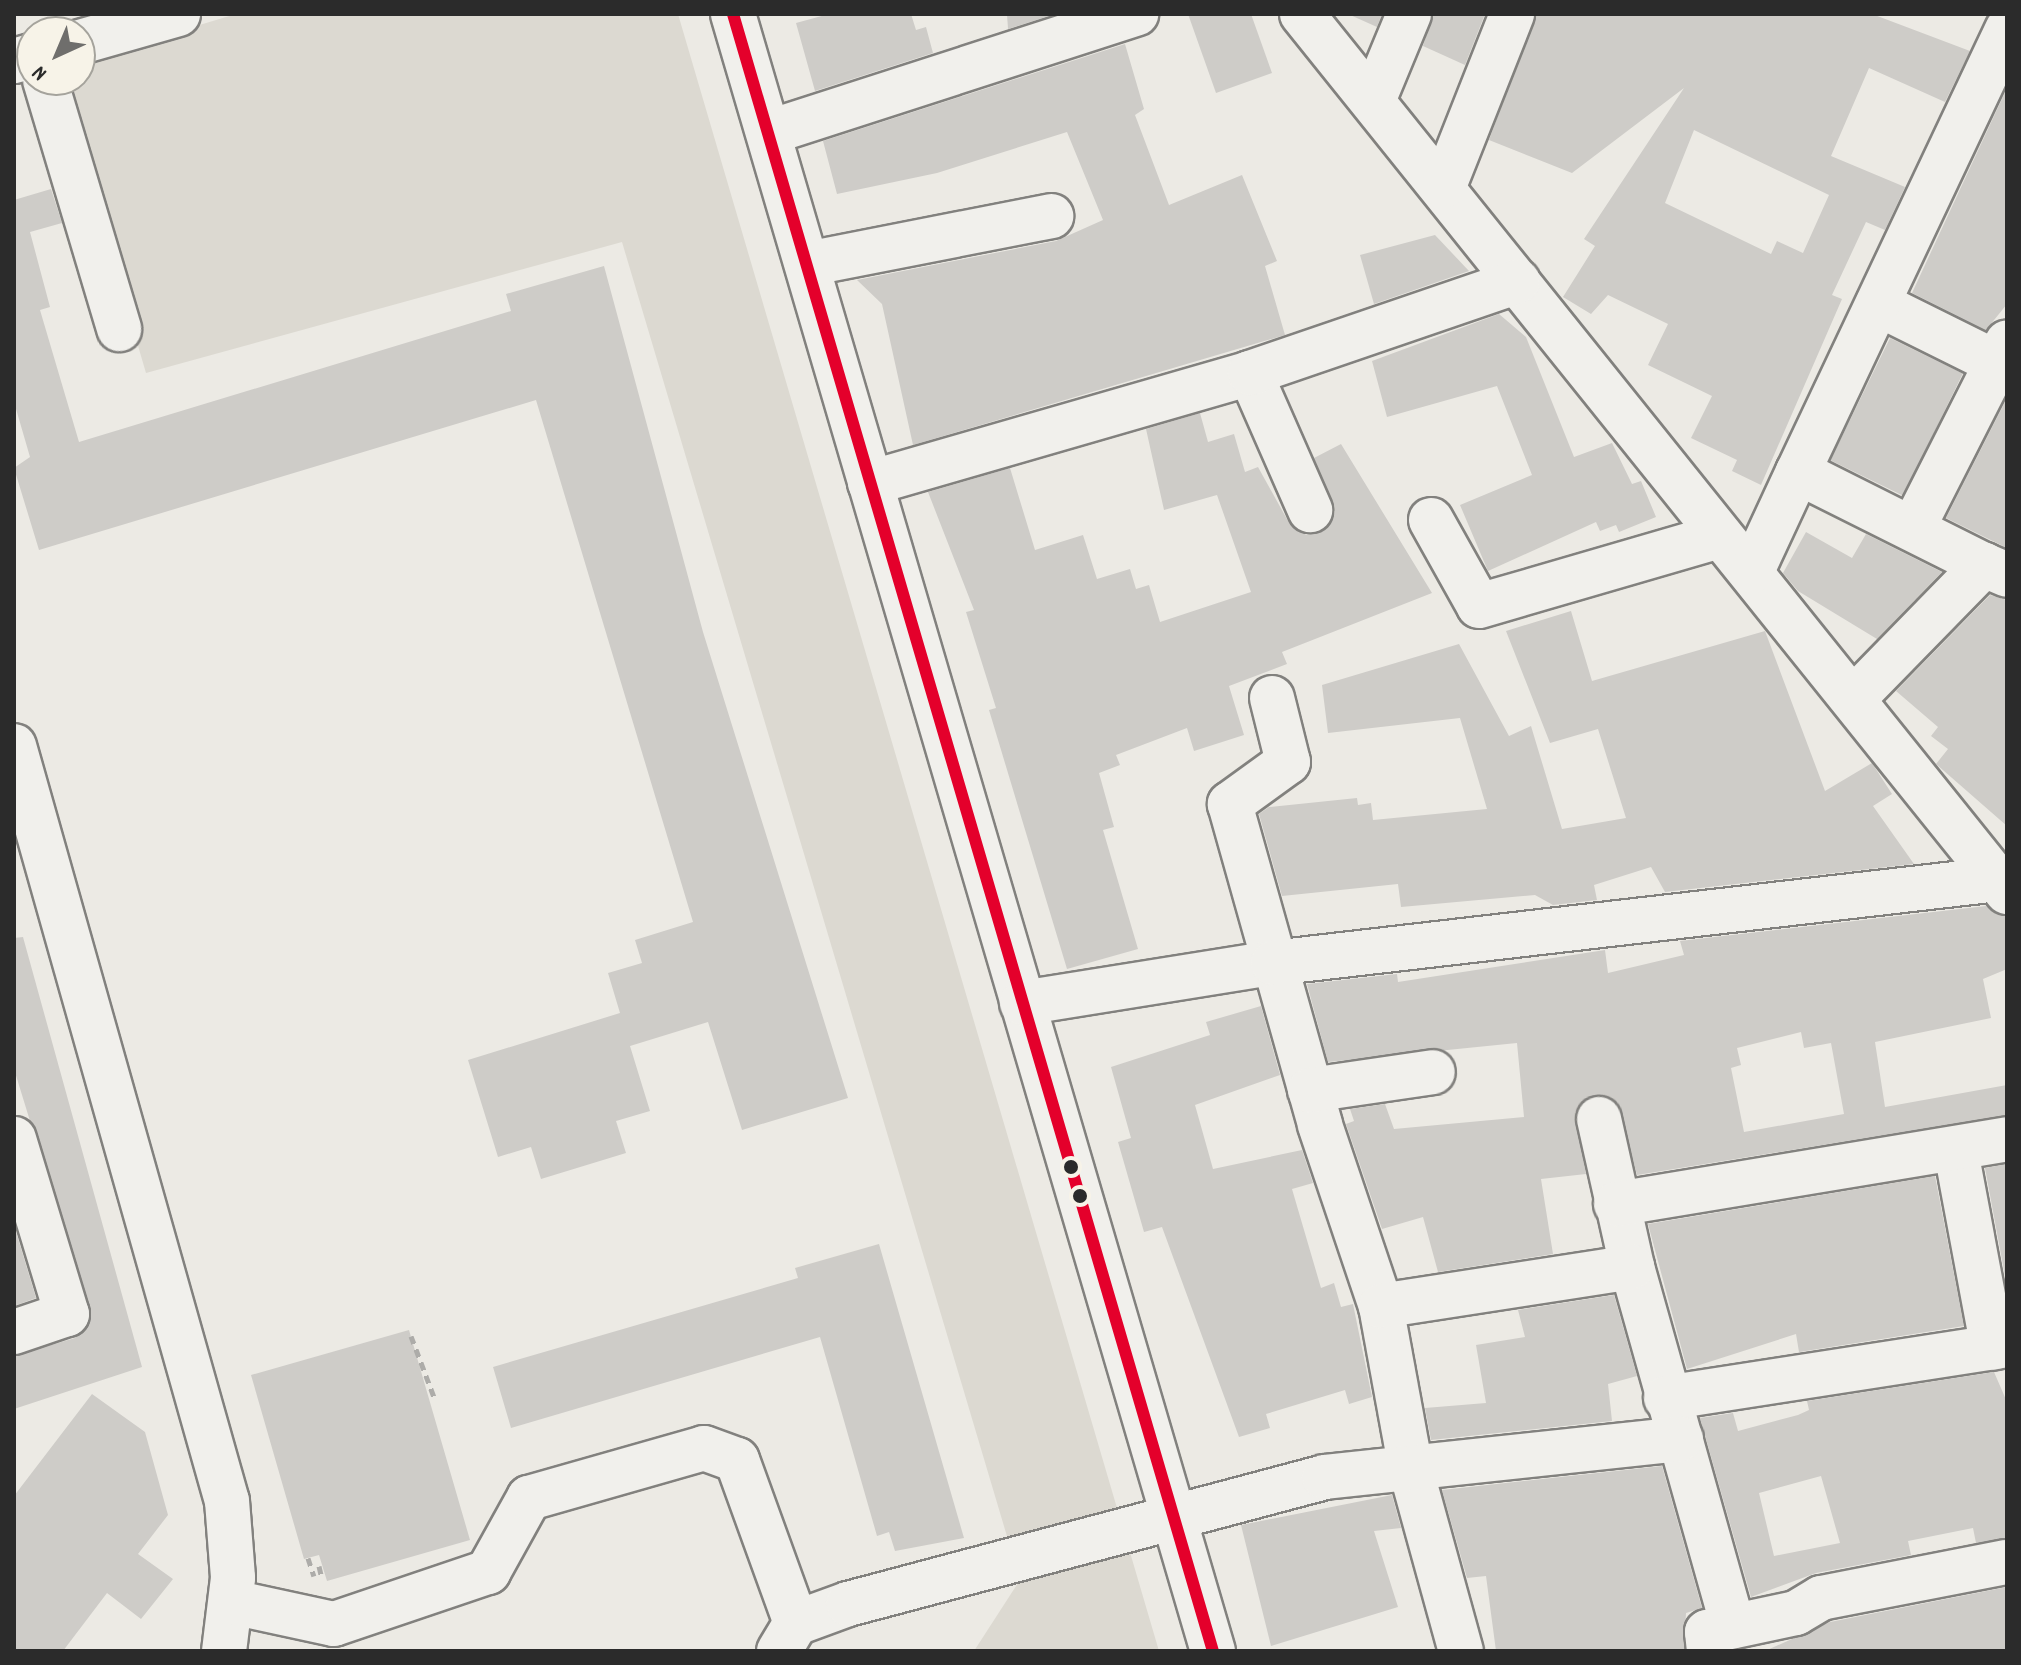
<!DOCTYPE html>
<style>
body{margin:0}
#map{position:relative;width:2021px;height:1665px;overflow:hidden;background:#eceae4;font-family:Dekko,sans-serif}
div>[style]{position:absolute}
.green>*{inset:0;background:#dcd9d1}
.building>*{inset:0;background:#ceccc8;transform-origin:0 0}
.path>*{height:5px;margin-top:-2.5px;transform-origin:0;background:repeating-linear-gradient(90deg,#adaca9 0 8px,transparent 0 14px)}
.roads{filter:drop-shadow(2px 0 #82817e) drop-shadow(-2px 0 #82817e) drop-shadow(0 2px #82817e) drop-shadow(0 -2px #82817e)}
.minor>*{height:44px;margin:-22px;padding:0 22px;transform-origin:22px;border-radius:22px;background:#f1f0ec}
.bus-1>*{height:12px;margin:-6px;padding:0 6px;transform-origin:6px;border-radius:6px;background:#e4002b}
.dots>*{width:22px;height:22px;translate:-50% -50%;box-sizing:border-box;border:4px solid #f7f3e8;border-radius:50%}
span{translate:-50% -50%;white-space:nowrap;text-align:center;line-height:1.15;-webkit-text-stroke:6px #f7f3e8;paint-order:stroke}
.frame{position:absolute;inset:0;border:16px solid #2b2b2b;pointer-events:none}
.north{position:absolute;left:16px;top:16px;width:80px;height:80px;box-sizing:border-box;background:#f7f3e8;border:2px solid #a5a39c;border-radius:50%;rotate:224deg;font-size:22px;font-weight:700;line-height:32px;text-align:center;color:#2b2b2b}
.north::after{content:'';display:block;margin:auto;width:28px;height:36px;background:#6f6e6c;clip-path:polygon(50% 0,100% 100%,50% 72%,0 100%)}
</style>
<div id="map">
<div class="green">
<i style="clip-path:polygon(236px 14px,678px 14px,1159px 1651px,974px 1651px,1020px 1580px,622px 242px,146px 373px,60px 80px,80px 80px,80px 61px)"></i>
</div>
<div class="building">
<i style="clip-path:polygon(829px 14px,911px 14px,916px 30px,926px 27px,933px 53px,815px 91px,796px 23px)"></i>
<i style="clip-path:polygon(1007px 14px,1055px 14px,1008px 29px)"></i>
<i style="clip-path:polygon(1188px 14px,1251px 14px,1272px 73px,1216px 93px)"></i>
<i style="clip-path:polygon(1348px 14px,1382px 14px,1377px 27px)"></i>
<i style="clip-path:polygon(1433px 14px,1485px 14px,1465px 65px,1423px 46px)"></i>
<i style="clip-path:polygon(evenodd,1536px 14px,1872px 14px,1970px 51px,1945px 102px,1869px 68px,1831px 156px,1905px 187px,1885px 230px,1866px 222px,1832px 295px,1842px 299px,1761px 485px,1732px 471px,1737px 460px,1691px 438px,1712px 396px,1648px 365px,1668px 324px,1608px 295px,1591px 314px,1563px 297px,1595px 246px,1584px 239px,1684px 88px,1572px 173px,1489px 140px,1536px 14px,1694px 130px,1829px 195px,1803px 253px,1777px 241px,1771px 254px,1665px 203px,1694px 130px)"></i>
<i style="clip-path:polygon(1125px 44px,1144px 109px,1135px 115px,1169px 205px,1242px 175px,1277px 261px,1265px 266px,1285px 335px,913px 445px,882px 304px,857px 280px,1056px 241px,1103px 220px,1067px 132px,937px 173px,837px 194px,823px 141px)"></i>
<i style="clip-path:polygon(2007px 88px,2007px 304px,1986px 330px,1912px 293px)"></i>
<i style="clip-path:polygon(51px 189px,62px 223px,30px 232px,50px 307px,40px 310px,79px 442px,511px 311px,506px 294px,604px 266px,703px 632px,848px 1098px,742px 1130px,708px 1022px,630px 1046px,650px 1111px,616px 1121px,626px 1153px,541px 1179px,531px 1147px,498px 1157px,468px 1060px,620px 1013px,608px 973px,642px 963px,635px 940px,693px 922px,536px 400px,39px 550px,14px 468px,30px 457px,14px 402px,14px 200px)"></i>
<i style="clip-path:polygon(1435px 235px,1469px 271px,1374px 304px,1360px 255px)"></i>
<i style="clip-path:polygon(1499px 314px,1526px 337px,1574px 457px,1612px 443px,1632px 484px,1641px 481px,1656px 517px,1619px 532px,1616px 525px,1600px 531px,1596px 522px,1488px 571px,1460px 505px,1532px 475px,1497px 386px,1387px 417px,1372px 361px)"></i>
<i style="left:1890px;top:338px;width:81px;height:136px;rotate:26deg"></i>
<i style="clip-path:polygon(2007px 398px,2007px 548px,1946px 518px)"></i>
<i style="clip-path:polygon(1200px 413px,1208px 442px,1234px 434px,1245px 472px,1258px 467px,1288px 521px,1306px 535px,1321px 532px,1335px 512px,1314px 458px,1341px 444px,1432px 593px,1282px 652px,1287px 664px,1229px 686px,1244px 735px,1194px 751px,1187px 728px,1116px 755px,1120px 765px,1099px 773px,1114px 827px,1103px 830px,1138px 949px,1067px 969px,989px 710px,996px 708px,966px 612px,974px 610px,928px 492px,1010px 468px,1035px 550px,1083px 535px,1097px 579px,1130px 569px,1136px 589px,1149px 585px,1160px 622px,1251px 592px,1217px 495px,1164px 510px,1146px 429px)"></i>
<i style="clip-path:polygon(1806px 532px,1852px 558px,1866px 534px,1942px 572px,1877px 639px,1798px 591px,1783px 573px)"></i>
<i style="clip-path:polygon(1990px 595px,2007px 600px,2007px 826px,1936px 764px,1948px 749px,1931px 736px,1938px 727px,1896px 691px)"></i>
<i style="clip-path:polygon(1571px 611px,1592px 681px,1765px 631px,1825px 791px,1872px 763px,1892px 794px,1873px 806px,1914px 864px,1665px 892px,1651px 867px,1594px 885px,1597px 900px,1553px 905px,1535px 895px,1401px 907px,1398px 884px,1282px 896px,1259px 814px,1269px 807px,1357px 798px,1358px 805px,1371px 803px,1373px 820px,1487px 809px,1460px 718px,1328px 733px,1322px 685px,1459px 644px,1509px 736px,1531px 726px,1562px 829px,1626px 818px,1598px 729px,1550px 743px,1506px 631px)"></i>
<i style="clip-path:polygon(evenodd,1986px 906px,2007px 916px,2007px 969px,1983px 979px,1991px 1018px,1875px 1042px,1885px 1107px,2007px 1085px,2007px 1115px,1637px 1175px,1618px 1103px,1594px 1095px,1575px 1112px,1586px 1174px,1541px 1179px,1553px 1254px,1438px 1272px,1423px 1217px,1382px 1229px,1346px 1124px,1354px 1121px,1350px 1109px,1385px 1104px,1394px 1129px,1524px 1117px,1517px 1043px,1328px 1062px,1307px 984px,1397px 974px,1398px 982px,1605px 950px,1608px 973px,1684px 955px,1680px 941px,1986px 906px,1801px 1032px,1804px 1048px,1831px 1043px,1844px 1114px,1744px 1132px,1731px 1068px,1741px 1065px,1737px 1048px,1801px 1032px)"></i>
<i style="clip-path:polygon(23px 937px,142px 1367px,14px 1409px,14px 1356px,75px 1338px,91px 1319px,14px 1069px,14px 938px)"></i>
<i style="clip-path:polygon(1261px 1006px,1280px 1075px,1195px 1105px,1213px 1169px,1302px 1150px,1313px 1183px,1292px 1189px,1321px 1288px,1334px 1283px,1341px 1307px,1353px 1304px,1372px 1397px,1349px 1404px,1345px 1390px,1266px 1414px,1270px 1428px,1239px 1437px,1162px 1227px,1144px 1232px,1118px 1142px,1131px 1138px,1111px 1067px,1210px 1035px,1206px 1022px)"></i>
<i style="clip-path:polygon(2007px 1164px,2007px 1287px,1985px 1168px)"></i>
<i style="clip-path:polygon(1935px 1176px,1964px 1326px,1799px 1352px,1796px 1334px,1687px 1369px,1648px 1224px)"></i>
<i style="clip-path:polygon(14px 1225px,36px 1298px,14px 1306px)"></i>
<i style="clip-path:polygon(879px 1244px,964px 1538px,895px 1551px,889px 1532px,877px 1536px,820px 1337px,511px 1428px,493px 1367px,798px 1278px,795px 1268px)"></i>
<i style="clip-path:polygon(1614px 1295px,1637px 1376px,1608px 1384px,1612px 1421px,1431px 1440px,1425px 1408px,1486px 1403px,1476px 1345px,1525px 1337px,1518px 1310px)"></i>
<i style="clip-path:polygon(409px 1330px,470px 1540px,327px 1581px,319px 1555px,304px 1559px,251px 1375px)"></i>
<i style="clip-path:polygon(evenodd,1994px 1372px,2007px 1402px,2007px 1538px,1976px 1543px,1973px 1528px,1908px 1541px,1911px 1555px,1816px 1573px,1751px 1597px,1700px 1418px,1733px 1413px,1738px 1431px,1798px 1415px,1809px 1410px,1807px 1401px,1994px 1372px,1821px 1476px,1840px 1543px,1774px 1556px,1759px 1493px,1821px 1476px)"></i>
<i style="clip-path:polygon(92px 1394px,145px 1432px,168px 1515px,138px 1554px,173px 1579px,141px 1619px,107px 1593px,63px 1651px,14px 1651px,14px 1496px)"></i>
<i style="clip-path:polygon(1662px 1466px,1702px 1608px,1686px 1613px,1684px 1651px,1496px 1651px,1486px 1576px,1467px 1578px,1442px 1490px)"></i>
<i style="clip-path:polygon(1392px 1495px,1401px 1528px,1374px 1531px,1398px 1607px,1271px 1646px,1241px 1525px)"></i>
<i style="clip-path:polygon(2007px 1587px,2007px 1651px,1765px 1651px,1830px 1622px)"></i>
</div>
<div class="path">
<i style="left:411px;top:1336px;width:65px;rotate:69.3deg"></i>
<i style="left:308px;top:1558px;width:19px;rotate:72deg"></i>
<i style="left:319px;top:1566px;width:13px;rotate:77deg"></i>
</div>
<div class="roads">
<div class="minor">
<i style="left:733px;top:14px;width:1706px;rotate:73.66deg"></i>
<i style="left:1302px;top:14px;width:1126px;rotate:51.24deg"></i>
<i style="left:80px;top:42px;width:102px;rotate:-15.9deg"></i>
<i style="left:14px;top:61px;width:19px;rotate:-16deg"></i>
<i style="left:45px;top:80px;width:260px;rotate:73.4deg"></i>
<i style="left:1373px;top:101px;width:94px;rotate:-67.5deg"></i>
<i style="left:770px;top:132px;width:385px;rotate:-17.9deg"></i>
<i style="left:1444px;top:186px;width:185px;rotate:-68.4deg"></i>
<i style="left:807px;top:264px;width:249px;rotate:-11.1deg"></i>
<i style="left:1878px;top:304px;width:144px;rotate:26.4deg"></i>
<i style="left:1250px;top:373px;width:150px;rotate:66.3deg"></i>
<i style="left:1798px;top:472px;width:489px;rotate:-64.7deg"></i>
<i style="left:870px;top:483px;width:396px;rotate:-16.1deg"></i>
<i style="left:1250px;top:373px;width:283px;rotate:-18.9deg"></i>
<i style="left:1431px;top:520px;width:98px;rotate:60.8deg"></i>
<i style="left:1479px;top:606px;width:251px;rotate:-16.2deg"></i>
<i style="left:1913px;top:528px;width:208px;rotate:-63.1deg"></i>
<i style="left:1752px;top:571px;width:109px;rotate:-65.1deg"></i>
<i style="left:1798px;top:472px;width:208px;rotate:26.6deg"></i>
<i style="left:1855px;top:697px;width:185px;rotate:-45.7deg"></i>
<i style="left:1984px;top:565px;width:25px;rotate:23deg"></i>
<i style="left:1272px;top:698px;width:66px;rotate:76deg"></i>
<i style="left:1288px;top:762px;width:72px;rotate:144.1deg"></i>
<i style="left:1230px;top:804px;width:333px;rotate:74.3deg"></i>
<i style="left:1320px;top:1125px;width:191px;rotate:71.4deg"></i>
<i style="left:1381px;top:1306px;width:167px;rotate:79.6deg"></i>
<i style="left:1411px;top:1470px;width:188px;rotate:74.6deg"></i>
<i style="left:14px;top:746px;width:784px;rotate:74.25deg"></i>
<i style="left:227px;top:1501px;width:77px;rotate:85.5deg"></i>
<i style="left:233px;top:1578px;width:74px;rotate:97deg"></i>
<i style="left:1022px;top:1003px;width:254px;rotate:-9.1deg"></i>
<i style="left:1273px;top:963px;width:739px;rotate:-6.61deg"></i>
<i style="left:1310px;top:1090px;width:124px;rotate:-8.3deg"></i>
<i style="left:1599px;top:1119px;width:152px;rotate:77.4deg"></i>
<i style="left:1632px;top:1267px;width:373px;rotate:74.3deg"></i>
<i style="left:14px;top:1139px;width:183px;rotate:73.2deg"></i>
<i style="left:67px;top:1314px;width:56px;rotate:161.2deg"></i>
<i style="left:1956px;top:1151px;width:200px;rotate:79.4deg"></i>
<i style="left:1616px;top:1204px;width:396px;rotate:-9.4deg"></i>
<i style="left:1381px;top:1306px;width:254px;rotate:-8.8deg"></i>
<i style="left:1666px;top:1398px;width:345px;rotate:-8.8deg"></i>
<i style="left:232px;top:1602px;width:104px;rotate:12.2deg"></i>
<i style="left:334px;top:1624px;width:163px;rotate:-18.7deg"></i>
<i style="left:488px;top:1572px;width:85px;rotate:-61deg"></i>
<i style="left:529px;top:1498px;width:182px;rotate:-15.9deg"></i>
<i style="left:704px;top:1448px;width:35px;rotate:20deg"></i>
<i style="left:737px;top:1460px;width:173px;rotate:70.1deg"></i>
<i style="left:779px;top:1651px;width:33px;rotate:-59deg"></i>
<i style="left:796px;top:1623px;width:55px;rotate:-20.1deg"></i>
<i style="left:848px;top:1604px;width:493px;rotate:-14.9deg"></i>
<i style="left:1324px;top:1477px;width:359px;rotate:-6.1deg"></i>
<i style="left:1709px;top:1651px;width:19px;rotate:-96deg"></i>
<i style="left:1707px;top:1632px;width:91px;rotate:-12.1deg"></i>
<i style="left:1796px;top:1613px;width:29px;rotate:-31deg"></i>
<i style="left:1821px;top:1598px;width:189px;rotate:-11deg"></i>
</div>
</div>
<div class="bus-1">
<i style="left:733px;top:14px;width:1706px;rotate:73.66deg"></i>
</div>
<div class="dots">
<i style="left:1071px;top:1167px;background:#2b2b2b"></i>
<i style="left:1080px;top:1196px;background:#2b2b2b"></i>
</div>
<div class="frame"></div>
<div class="north">N</div>
</div>
